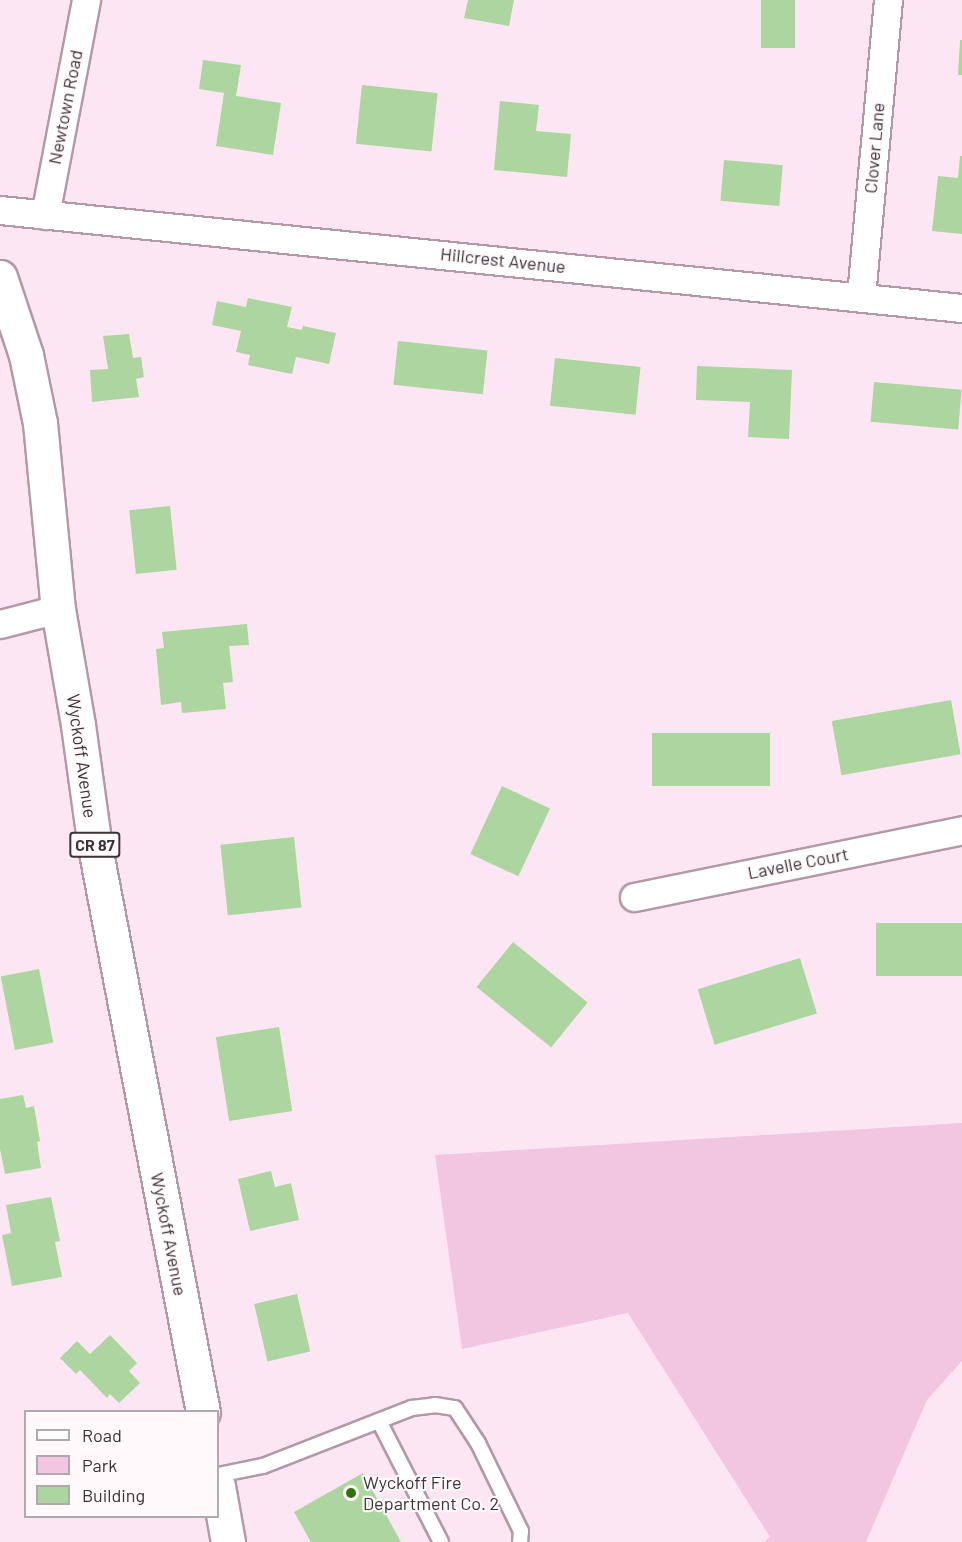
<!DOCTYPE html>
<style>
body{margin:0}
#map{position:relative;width:962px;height:1542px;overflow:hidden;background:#fde6f4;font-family:Barlow,sans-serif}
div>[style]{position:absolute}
.green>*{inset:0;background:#f2c6e1}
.building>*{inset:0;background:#add59f;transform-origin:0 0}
.roads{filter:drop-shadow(2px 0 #b398a8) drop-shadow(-2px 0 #b398a8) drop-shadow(0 2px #b398a8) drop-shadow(0 -2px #b398a8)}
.service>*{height:14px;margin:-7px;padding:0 7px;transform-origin:7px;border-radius:7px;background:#fff}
.minor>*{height:27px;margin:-13.5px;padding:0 13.5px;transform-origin:13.5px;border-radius:13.5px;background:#fff}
.primary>*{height:33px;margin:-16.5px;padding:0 16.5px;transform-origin:16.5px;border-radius:16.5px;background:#fff}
.dots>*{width:16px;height:16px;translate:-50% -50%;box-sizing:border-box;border:3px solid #fff9fc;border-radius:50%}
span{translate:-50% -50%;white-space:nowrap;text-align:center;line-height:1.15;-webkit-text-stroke:4.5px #fff9fc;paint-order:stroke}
.shield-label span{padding:2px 4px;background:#fff9fc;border:2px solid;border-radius:4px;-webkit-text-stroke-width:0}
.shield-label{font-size:16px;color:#3c3137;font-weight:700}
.street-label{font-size:18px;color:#3c3137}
.poi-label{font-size:18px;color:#3c3137}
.left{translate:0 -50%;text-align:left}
.legend{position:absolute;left:24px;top:1410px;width:195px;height:108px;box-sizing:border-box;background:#fff9fc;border:2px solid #b1a9ad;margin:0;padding:8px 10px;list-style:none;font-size:18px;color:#3c3137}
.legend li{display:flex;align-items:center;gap:12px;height:30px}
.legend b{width:30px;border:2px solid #b1a9ad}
</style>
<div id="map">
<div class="green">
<i style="clip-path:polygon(962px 1123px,962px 1361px,927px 1400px,866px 1542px,764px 1542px,770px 1537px,628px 1313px,462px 1349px,435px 1155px)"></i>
</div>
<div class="building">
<i style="clip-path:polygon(468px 0,514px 0,509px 26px,464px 18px)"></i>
<i style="left:761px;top:0;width:34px;height:48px"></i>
<i style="clip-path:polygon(960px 40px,962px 40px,962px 75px,958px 75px)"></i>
<i style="clip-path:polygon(203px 60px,241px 65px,236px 96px,281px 103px,273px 155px,216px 146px,224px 93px,199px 89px)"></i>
<i style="left:362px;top:85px;width:76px;height:59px;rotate:6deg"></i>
<i style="clip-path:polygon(500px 101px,539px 105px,536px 131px,571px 134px,567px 177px,494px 170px)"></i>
<i style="clip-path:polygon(960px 156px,962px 156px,962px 234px,932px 231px,938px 176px,958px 178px)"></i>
<i style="left:724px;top:160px;width:59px;height:41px;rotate:5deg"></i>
<i style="clip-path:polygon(248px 298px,292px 307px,287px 327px,302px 330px,303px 326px,336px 333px,329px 364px,296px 357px,292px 374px,248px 365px,250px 355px,236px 352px,241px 331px,212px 325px,217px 301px,246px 307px)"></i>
<i style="clip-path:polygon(129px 334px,133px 358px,141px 357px,144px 377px,136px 379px,139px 397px,92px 402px,90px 370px,108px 369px,103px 336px)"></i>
<i style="left:398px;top:341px;width:90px;height:44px;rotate:6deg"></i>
<i style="left:555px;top:358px;width:86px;height:48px;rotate:6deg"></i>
<i style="clip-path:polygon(697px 366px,792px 370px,789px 439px,748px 437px,750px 402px,696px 400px)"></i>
<i style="left:874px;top:382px;width:88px;height:40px;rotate:5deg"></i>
<i style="left:170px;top:506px;width:64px;height:41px;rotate:84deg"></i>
<i style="clip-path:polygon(247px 624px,249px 645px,229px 646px,233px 682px,223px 683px,226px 709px,182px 713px,181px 702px,161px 705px,156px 649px,164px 648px,162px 632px)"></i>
<i style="left:951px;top:700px;width:55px;height:121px;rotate:80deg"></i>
<i style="left:770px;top:733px;width:53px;height:118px;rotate:90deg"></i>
<i style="left:502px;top:786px;width:53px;height:75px;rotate:25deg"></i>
<i style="left:294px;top:837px;width:71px;height:74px;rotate:84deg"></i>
<i style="left:962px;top:923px;width:53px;height:86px;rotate:90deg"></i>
<i style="left:513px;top:942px;width:96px;height:58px;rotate:39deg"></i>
<i style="left:800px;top:958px;width:58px;height:107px;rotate:73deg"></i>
<i style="left:39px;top:969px;width:75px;height:39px;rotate:79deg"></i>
<i style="left:279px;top:1027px;width:85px;height:64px;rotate:81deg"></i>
<i style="clip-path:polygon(23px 1095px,26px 1108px,34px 1106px,40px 1141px,37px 1142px,41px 1168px,5px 1174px,0 1149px,0 1099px)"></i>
<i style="clip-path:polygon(271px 1171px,275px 1187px,291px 1183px,299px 1220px,250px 1231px,238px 1179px)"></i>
<i style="clip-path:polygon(51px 1197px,60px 1241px,55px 1242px,62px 1277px,12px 1286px,2px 1235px,11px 1233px,6px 1205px)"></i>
<i style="left:297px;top:1294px;width:59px;height:44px;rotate:77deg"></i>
<i style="clip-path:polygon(110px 1335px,137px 1363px,129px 1371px,140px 1383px,119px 1403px,110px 1394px,107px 1398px,80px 1370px,76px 1374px,60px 1358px,77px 1341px,90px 1354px)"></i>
<i style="clip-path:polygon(363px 1473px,401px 1542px,311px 1542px,294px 1512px)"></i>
</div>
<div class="roads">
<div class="service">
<i style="left:379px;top:1421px;width:136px;rotate:62.9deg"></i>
<i style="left:218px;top:1475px;width:46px;rotate:-11.3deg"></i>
<i style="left:263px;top:1466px;width:160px;rotate:-21.3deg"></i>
<i style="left:412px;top:1408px;width:23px;rotate:-7deg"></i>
<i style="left:435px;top:1405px;width:20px;rotate:9deg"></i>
<i style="left:455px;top:1408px;width:42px;rotate:56.7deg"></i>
<i style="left:478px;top:1443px;width:98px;rotate:64deg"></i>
<i style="left:521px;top:1531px;width:11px;rotate:95deg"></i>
</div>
<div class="minor">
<i style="left:0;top:210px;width:967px;rotate:5.82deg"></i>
<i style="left:45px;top:215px;width:219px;rotate:-79.2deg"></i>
<i style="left:861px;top:296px;width:297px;rotate:-84.8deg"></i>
<i style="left:0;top:624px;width:60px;rotate:-14.5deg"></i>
<i style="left:634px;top:897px;width:335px;rotate:-11.5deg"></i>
</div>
<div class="primary">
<i style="left:0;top:277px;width:82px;rotate:71.6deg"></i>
<i style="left:26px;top:355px;width:69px;rotate:78.4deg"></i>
<i style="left:40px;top:423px;width:187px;rotate:84.5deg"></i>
<i style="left:58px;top:609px;width:118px;rotate:80.2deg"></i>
<i style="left:78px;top:725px;width:123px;rotate:82.1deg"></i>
<i style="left:95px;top:847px;width:575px;rotate:79.18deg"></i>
<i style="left:218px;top:1486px;width:57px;rotate:79.9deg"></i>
</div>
</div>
<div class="dots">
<i style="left:351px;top:1493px;background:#31720d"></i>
</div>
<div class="shield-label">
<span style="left:95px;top:845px">CR 87</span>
</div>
<div class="street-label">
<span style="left:65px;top:107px;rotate:-79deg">Newtown Road</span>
<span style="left:874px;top:148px;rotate:-85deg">Clover Lane</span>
<span style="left:503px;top:260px;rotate:6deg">Hillcrest Avenue</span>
<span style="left:82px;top:756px;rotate:82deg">Wyckoff Avenue</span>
<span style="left:798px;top:863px;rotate:-11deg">Lavelle Court</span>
<span style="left:169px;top:1234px;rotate:79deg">Wyckoff Avenue</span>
</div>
<div class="poi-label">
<span class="left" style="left:363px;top:1493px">Wyckoff Fire<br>Department Co. 2</span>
</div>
<ul class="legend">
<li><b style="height:8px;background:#fff"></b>Road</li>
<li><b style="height:16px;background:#f2c6e1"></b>Park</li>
<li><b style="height:16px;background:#add59f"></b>Building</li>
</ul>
</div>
